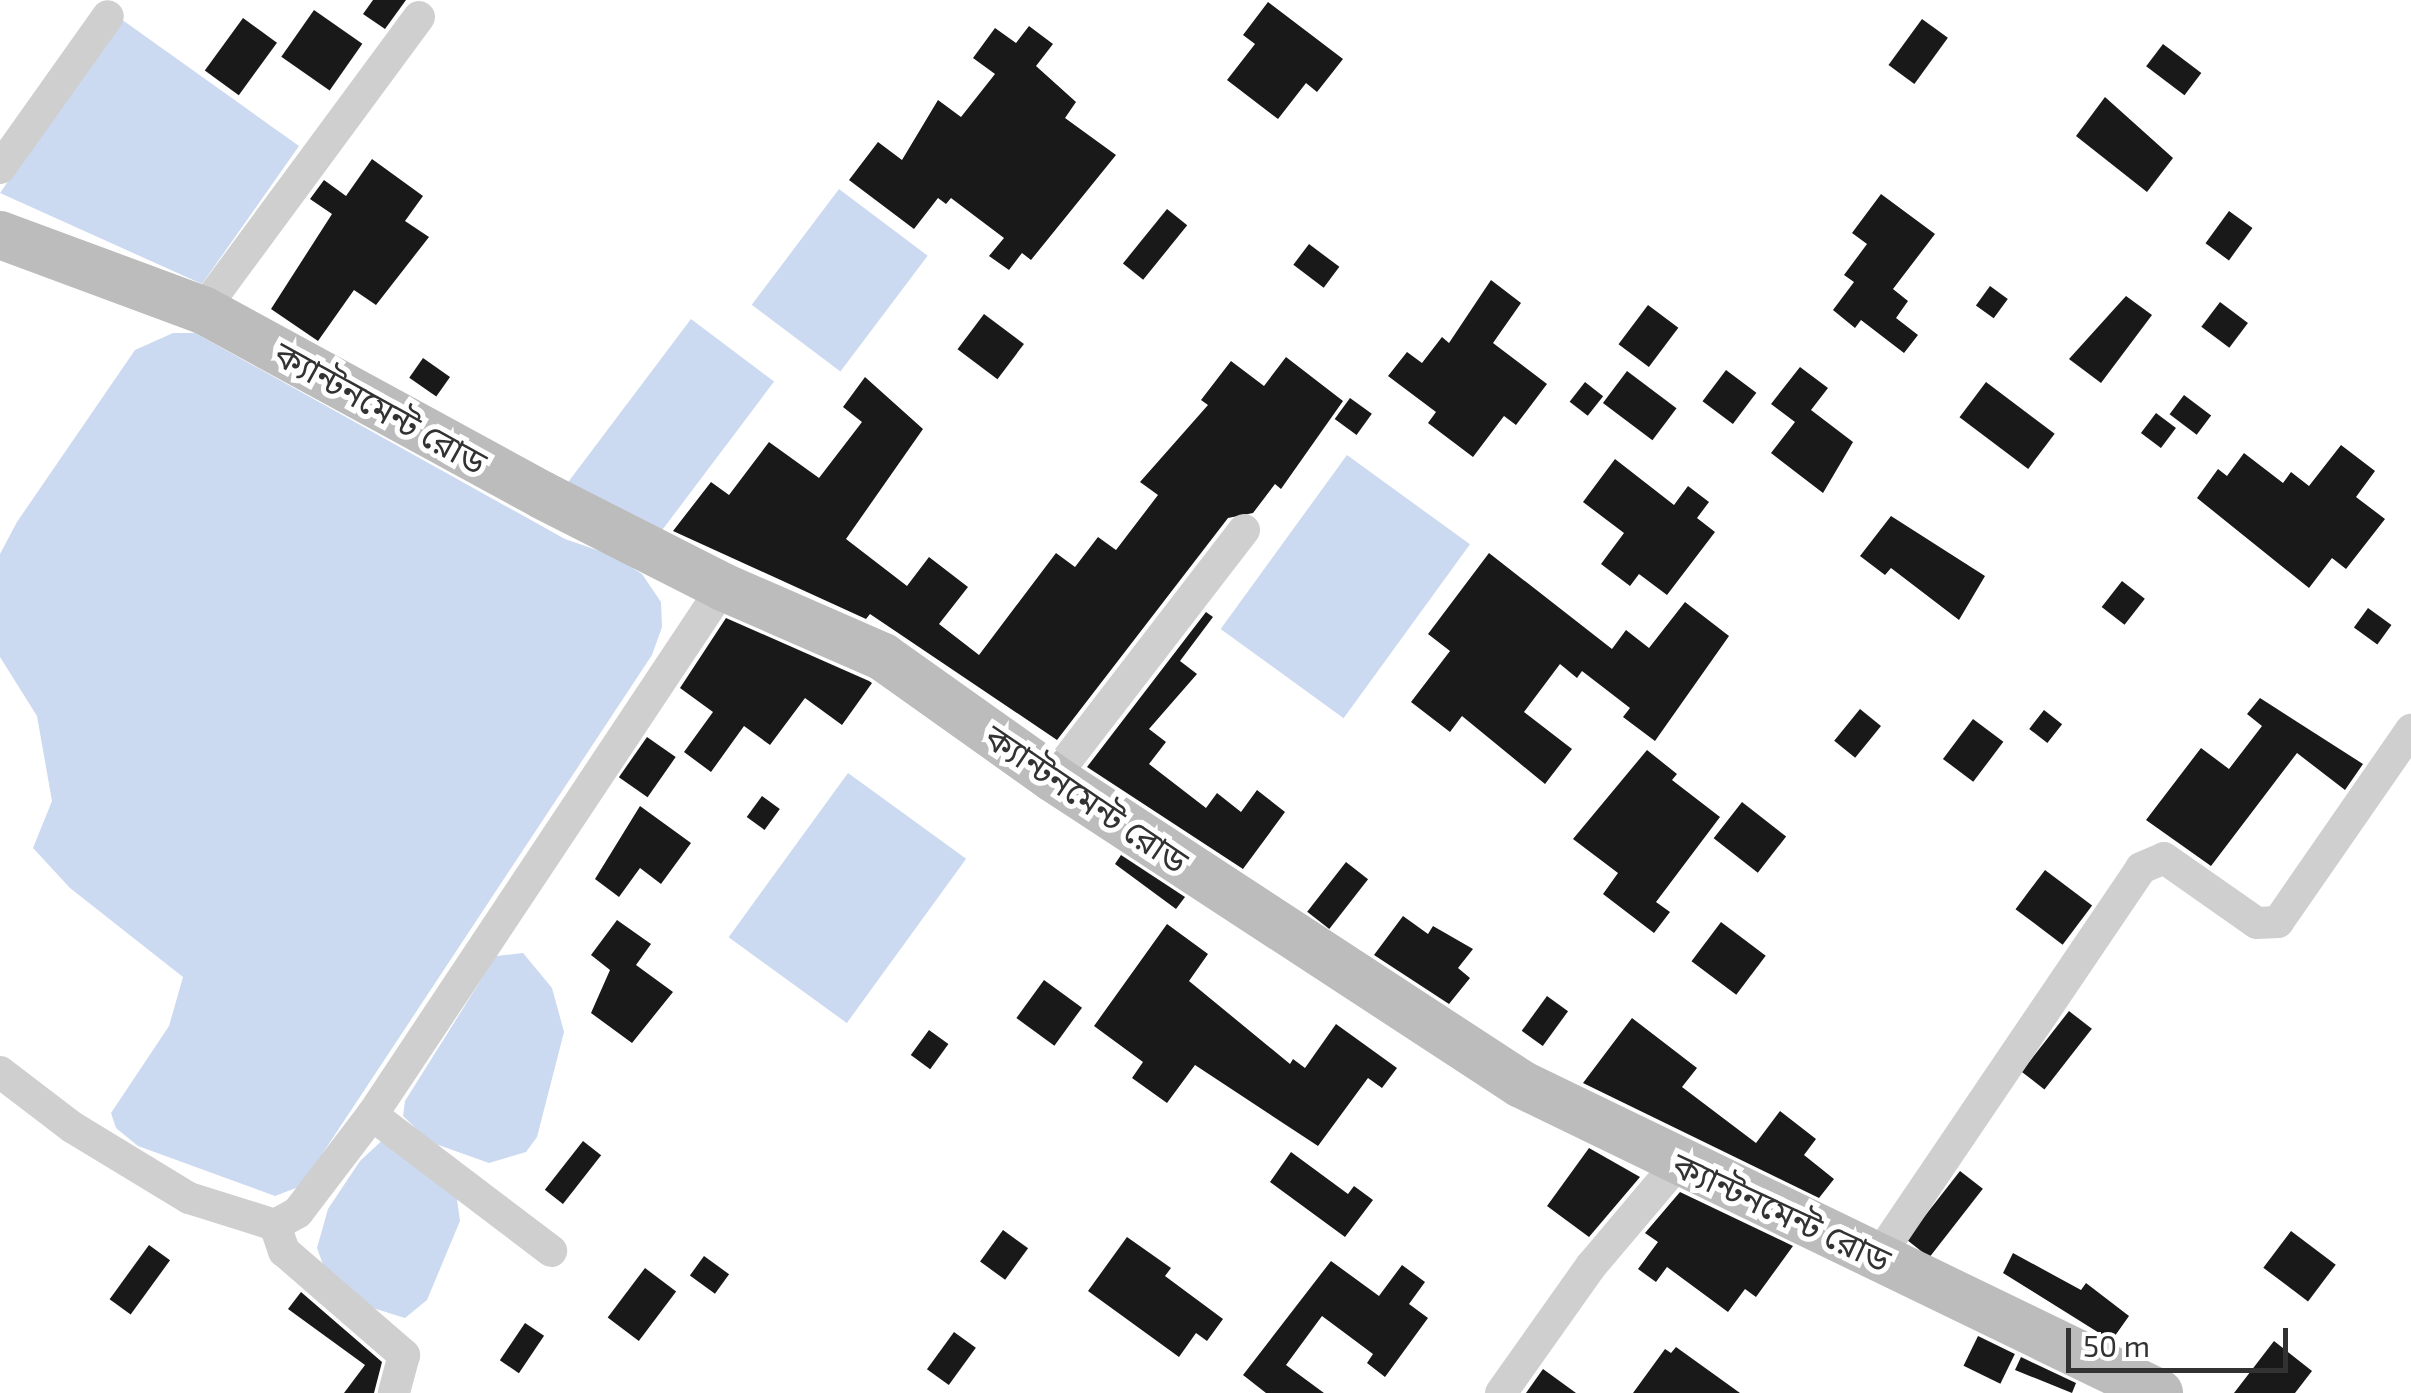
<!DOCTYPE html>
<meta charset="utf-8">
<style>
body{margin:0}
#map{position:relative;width:2411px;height:1393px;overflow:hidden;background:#fff;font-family:"Exo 2","Noto Sans Bengali",sans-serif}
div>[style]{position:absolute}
.water>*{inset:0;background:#cbd9f1;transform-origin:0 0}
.building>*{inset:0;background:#191919;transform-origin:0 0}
.street>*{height:32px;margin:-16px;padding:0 16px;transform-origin:16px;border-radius:16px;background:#cfcfcf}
.secondary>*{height:48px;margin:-24px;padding:0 24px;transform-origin:24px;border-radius:24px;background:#bcbcbc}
span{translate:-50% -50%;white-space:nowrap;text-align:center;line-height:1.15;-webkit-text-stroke:10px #fff;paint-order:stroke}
.street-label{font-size:35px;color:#323232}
.scale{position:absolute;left:2066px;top:1328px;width:222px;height:45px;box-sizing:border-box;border:5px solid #323232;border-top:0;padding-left:12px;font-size:30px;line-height:35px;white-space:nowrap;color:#323232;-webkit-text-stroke:8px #fff;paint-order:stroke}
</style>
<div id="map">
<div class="water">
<i style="clip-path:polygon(121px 19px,299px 146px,202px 284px,0 193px)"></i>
<i style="left:839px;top:189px;width:111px;height:145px;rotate:37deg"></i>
<i style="left:691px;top:319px;width:104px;height:204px;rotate:37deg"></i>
<i style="clip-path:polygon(173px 333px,195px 333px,565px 539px,614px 556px,642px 574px,661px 602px,662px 627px,652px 655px,301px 1186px,275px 1196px,138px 1146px,116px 1128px,111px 1113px,169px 1026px,183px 977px,70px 888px,33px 848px,52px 801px,37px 716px,0 657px,0 554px,17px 522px,135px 350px)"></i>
<i style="left:1347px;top:455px;width:152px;height:215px;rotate:36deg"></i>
<i style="left:848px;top:773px;width:146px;height:203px;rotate:36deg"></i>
<i style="clip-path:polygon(523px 953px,552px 988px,564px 1032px,537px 1137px,526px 1152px,489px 1163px,430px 1142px,403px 1116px,405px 1101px,496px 956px)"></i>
<i style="clip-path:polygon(389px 1134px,456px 1192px,460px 1221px,427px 1300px,405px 1318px,360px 1304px,328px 1278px,317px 1248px,328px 1209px,360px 1161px)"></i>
</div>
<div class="building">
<i style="clip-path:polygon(373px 0,406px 0,385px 29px,363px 14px)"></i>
<i style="clip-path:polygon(1268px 2px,1343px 59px,1317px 92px,1306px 83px,1278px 119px,1227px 80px,1255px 44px,1243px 35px)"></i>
<i style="left:314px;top:10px;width:59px;height:57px;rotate:35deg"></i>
<i style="left:243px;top:18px;width:42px;height:65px;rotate:36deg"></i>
<i style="left:1922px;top:19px;width:32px;height:57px;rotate:36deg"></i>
<i style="clip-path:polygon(1029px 26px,1053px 44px,1036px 66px,1076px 102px,1065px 118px,1116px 155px,1031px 260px,1022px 253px,1009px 270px,989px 256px,1004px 238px,951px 198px,946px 204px,938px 198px,914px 229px,849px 180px,878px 142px,902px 160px,938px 100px,961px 117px,995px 74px,973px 58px,995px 28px,1016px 43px)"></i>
<i style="left:2163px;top:44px;width:48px;height:28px;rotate:37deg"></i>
<i style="clip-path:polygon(2105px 97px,2173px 158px,2147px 192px,2076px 136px)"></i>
<i style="clip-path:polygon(372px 159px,423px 196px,405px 221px,429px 237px,376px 305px,354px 290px,318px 341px,271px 309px,332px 214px,310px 199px,324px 180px,346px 196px)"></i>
<i style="clip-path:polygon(1881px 194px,1935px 234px,1893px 289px,1908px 301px,1896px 318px,1918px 335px,1904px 353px,1861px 320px,1855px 328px,1833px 310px,1854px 282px,1844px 275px,1867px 244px,1852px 233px)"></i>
<i style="left:1167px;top:209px;width:26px;height:70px;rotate:39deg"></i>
<i style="left:2229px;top:211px;width:29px;height:40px;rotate:36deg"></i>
<i style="left:1309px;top:244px;width:38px;height:26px;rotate:37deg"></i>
<i style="clip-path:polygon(1491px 280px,1521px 303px,1493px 343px,1547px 384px,1516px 425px,1504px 416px,1473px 457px,1428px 423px,1436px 412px,1388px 376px,1407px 352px,1422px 363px,1442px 337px,1449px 343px)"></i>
<i style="left:1990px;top:286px;width:22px;height:24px;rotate:36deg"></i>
<i style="clip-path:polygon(2126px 296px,2152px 315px,2101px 383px,2069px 359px)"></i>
<i style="left:2220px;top:302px;width:35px;height:31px;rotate:37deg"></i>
<i style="left:1648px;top:305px;width:38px;height:49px;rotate:37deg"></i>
<i style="left:984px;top:314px;width:50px;height:44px;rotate:37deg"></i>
<i style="clip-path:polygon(1286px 357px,1343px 401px,1281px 489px,1275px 484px,1253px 513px,1228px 518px,1057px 740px,870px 614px,866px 619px,673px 531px,711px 482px,729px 495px,769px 442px,819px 478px,862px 422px,843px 407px,865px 377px,923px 429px,846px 539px,907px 586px,929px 557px,968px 587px,939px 624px,979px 655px,1056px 553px,1075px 567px,1098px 537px,1116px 550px,1158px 495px,1140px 482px,1208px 405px,1201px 400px,1231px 361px,1264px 386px)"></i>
<i style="left:423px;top:358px;width:33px;height:24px;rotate:35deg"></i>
<i style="clip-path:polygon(1800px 367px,1828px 388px,1811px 410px,1853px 442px,1823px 493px,1771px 453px,1795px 422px,1771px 404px)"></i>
<i style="left:1726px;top:370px;width:38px;height:39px;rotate:37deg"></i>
<i style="left:1627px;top:371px;width:62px;height:40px;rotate:37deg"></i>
<i style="left:1585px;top:382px;width:23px;height:25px;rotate:38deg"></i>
<i style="left:1986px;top:382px;width:86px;height:44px;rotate:37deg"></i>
<i style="left:2184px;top:395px;width:34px;height:24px;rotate:37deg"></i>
<i style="left:1350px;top:398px;width:27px;height:26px;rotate:36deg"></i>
<i style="left:2156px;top:413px;width:25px;height:25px;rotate:37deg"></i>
<i style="clip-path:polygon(2341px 445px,2375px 471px,2356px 497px,2385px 519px,2346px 569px,2332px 558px,2309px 588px,2197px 498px,2218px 469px,2227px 476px,2244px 453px,2283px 483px,2291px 472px,2309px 486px)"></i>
<i style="clip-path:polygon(1615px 459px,1674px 505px,1688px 486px,1709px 502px,1697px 518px,1715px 532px,1667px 595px,1639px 574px,1630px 586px,1601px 564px,1624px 533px,1583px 502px)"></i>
<i style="clip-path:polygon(1891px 516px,1985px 576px,1959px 620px,1891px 568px,1885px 575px,1860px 556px)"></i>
<i style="clip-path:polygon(1489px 553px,1612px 649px,1626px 630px,1649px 648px,1685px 602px,1729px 636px,1655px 741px,1623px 717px,1630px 708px,1582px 671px,1577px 678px,1560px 664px,1524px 712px,1572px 749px,1545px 784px,1462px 716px,1450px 732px,1411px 702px,1450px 651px,1428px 634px)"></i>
<i style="left:2122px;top:581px;width:29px;height:33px;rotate:38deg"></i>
<i style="left:2368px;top:608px;width:29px;height:24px;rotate:36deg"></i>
<i style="clip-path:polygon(1206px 612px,1213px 617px,1180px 661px,1197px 674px,1149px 729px,1166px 742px,1149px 764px,1206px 808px,1217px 793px,1241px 812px,1257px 790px,1285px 812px,1243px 869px,1087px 767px)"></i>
<i style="clip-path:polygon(726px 618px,869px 681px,872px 683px,842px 725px,805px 698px,770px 745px,744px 726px,711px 772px,684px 752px,713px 712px,680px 688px)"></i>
<i style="clip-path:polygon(2260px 698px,2363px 764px,2345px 790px,2297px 753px,2211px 866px,2146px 820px,2201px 748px,2229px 769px,2262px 726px,2247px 714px)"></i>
<i style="left:1860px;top:709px;width:27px;height:41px;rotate:39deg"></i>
<i style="left:2044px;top:710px;width:23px;height:24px;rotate:38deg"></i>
<i style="left:1973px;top:719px;width:38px;height:50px;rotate:37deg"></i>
<i style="left:647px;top:737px;width:35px;height:49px;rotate:35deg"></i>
<i style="clip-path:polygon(1647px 750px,1677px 774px,1672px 780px,1720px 817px,1656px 902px,1670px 912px,1654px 933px,1603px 894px,1618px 873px,1573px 839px)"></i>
<i style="left:762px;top:796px;width:22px;height:26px;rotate:36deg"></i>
<i style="left:1742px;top:802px;width:56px;height:46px;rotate:38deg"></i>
<i style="clip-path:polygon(640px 806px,691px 843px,661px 884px,640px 868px,619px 897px,595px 879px)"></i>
<i style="clip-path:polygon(1121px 855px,1185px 897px,1176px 909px,1115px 864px)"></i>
<i style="left:1346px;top:862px;width:28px;height:63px;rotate:38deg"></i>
<i style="left:2045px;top:870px;width:59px;height:49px;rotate:37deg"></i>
<i style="clip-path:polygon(1403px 916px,1428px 934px,1433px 926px,1473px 949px,1458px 968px,1470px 978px,1449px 1004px,1374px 955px)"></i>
<i style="clip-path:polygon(617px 920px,651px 944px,636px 965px,673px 992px,632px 1043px,591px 1013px,610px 970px,591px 955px)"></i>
<i style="left:1721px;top:922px;width:56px;height:49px;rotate:37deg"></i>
<i style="clip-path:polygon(1167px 924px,1208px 954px,1189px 981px,1290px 1064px,1293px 1059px,1305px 1068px,1336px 1024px,1397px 1068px,1382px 1088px,1368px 1078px,1318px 1146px,1195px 1065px,1167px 1103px,1132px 1078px,1143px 1062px,1094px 1026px)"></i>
<i style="left:1044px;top:980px;width:47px;height:47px;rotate:36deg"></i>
<i style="left:1547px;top:996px;width:26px;height:43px;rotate:36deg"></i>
<i style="left:2069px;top:1011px;width:29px;height:77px;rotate:38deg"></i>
<i style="clip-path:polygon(1632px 1018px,1697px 1068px,1682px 1087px,1756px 1143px,1780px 1111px,1816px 1139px,1804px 1155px,1834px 1179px,1819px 1198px,1583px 1083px)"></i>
<i style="left:929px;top:1030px;width:24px;height:31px;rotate:36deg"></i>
<i style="left:583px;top:1141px;width:23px;height:62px;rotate:38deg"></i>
<i style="clip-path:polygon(1589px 1148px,1640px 1177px,1589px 1237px,1547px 1206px)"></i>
<i style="clip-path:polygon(1291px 1152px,1348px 1194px,1354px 1186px,1373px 1200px,1345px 1237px,1270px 1182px)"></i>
<i style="left:1960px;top:1171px;width:29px;height:87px;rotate:38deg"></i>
<i style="clip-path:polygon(1680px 1192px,1793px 1246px,1756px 1297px,1745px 1289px,1728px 1312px,1667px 1267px,1656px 1282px,1638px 1269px,1658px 1242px,1645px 1233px)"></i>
<i style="left:1003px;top:1230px;width:31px;height:39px;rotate:36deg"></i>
<i style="left:2291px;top:1231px;width:56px;height:46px;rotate:37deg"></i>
<i style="clip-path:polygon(1127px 1237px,1171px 1268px,1165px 1276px,1223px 1319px,1207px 1341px,1196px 1333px,1179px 1357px,1088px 1291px)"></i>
<i style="left:149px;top:1245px;width:26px;height:67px;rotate:36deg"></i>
<i style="clip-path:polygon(2013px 1253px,2081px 1290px,2086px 1283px,2129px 1316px,2112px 1340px,2104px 1336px,2003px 1273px)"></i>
<i style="left:704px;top:1256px;width:31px;height:24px;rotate:36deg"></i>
<i style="clip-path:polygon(1331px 1261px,1379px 1296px,1402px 1265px,1425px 1282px,1409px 1304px,1428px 1318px,1385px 1377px,1367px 1363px,1373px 1354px,1322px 1316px,1286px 1365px,1324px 1393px,1266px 1393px,1243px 1375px)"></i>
<i style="left:645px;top:1268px;width:39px;height:62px;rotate:37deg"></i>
<i style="clip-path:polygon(301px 1292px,382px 1362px,374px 1393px,344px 1393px,365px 1365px,288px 1309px)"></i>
<i style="left:525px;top:1323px;width:23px;height:45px;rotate:34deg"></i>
<i style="left:954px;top:1332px;width:27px;height:46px;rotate:36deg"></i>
<i style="left:1978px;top:1336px;width:41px;height:33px;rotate:26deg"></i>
<i style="clip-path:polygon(2274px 1341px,2312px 1371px,2295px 1393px,2234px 1393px)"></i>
<i style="clip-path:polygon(1676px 1347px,1740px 1393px,1633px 1393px,1665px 1349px,1671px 1353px)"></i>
<i style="clip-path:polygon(2021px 1357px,2076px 1383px,2072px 1393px,2015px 1370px)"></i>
<i style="clip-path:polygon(1543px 1369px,1576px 1393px,1526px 1393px)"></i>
</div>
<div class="street">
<i style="left:0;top:168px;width:186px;rotate:-54.6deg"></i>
<i style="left:203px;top:310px;width:364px;rotate:-53.6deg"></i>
<i style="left:1053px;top:778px;width:313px;rotate:-52.4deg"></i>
<i style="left:0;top:1072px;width:91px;rotate:37.4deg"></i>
<i style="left:72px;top:1127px;width:137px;rotate:31.3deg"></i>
<i style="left:189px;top:1198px;width:90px;rotate:17.4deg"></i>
<i style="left:275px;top:1225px;width:26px;rotate:-29deg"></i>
<i style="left:298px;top:1212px;width:122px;rotate:-52.7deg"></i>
<i style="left:372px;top:1115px;width:634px;rotate:-56.39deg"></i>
<i style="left:372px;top:1115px;width:225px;rotate:37.2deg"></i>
<i style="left:275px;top:1225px;width:28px;rotate:71deg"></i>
<i style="left:284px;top:1251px;width:159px;rotate:40.9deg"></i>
<i style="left:404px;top:1355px;width:39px;rotate:105deg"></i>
<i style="left:1880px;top:1254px;width:466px;rotate:-55.9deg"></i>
<i style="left:2141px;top:868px;width:25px;rotate:-23deg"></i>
<i style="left:2164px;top:858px;width:113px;rotate:35deg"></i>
<i style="left:2257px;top:923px;width:21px;rotate:-3deg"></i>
<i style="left:2278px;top:922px;width:234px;rotate:-55.3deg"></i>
<i style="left:1501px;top:1393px;width:156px;rotate:-54.7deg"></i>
<i style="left:1591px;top:1266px;width:135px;rotate:-49.8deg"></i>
</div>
<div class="secondary">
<i style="left:0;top:235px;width:216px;rotate:20.3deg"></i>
<i style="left:203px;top:310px;width:386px;rotate:28.6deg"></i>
<i style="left:542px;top:495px;width:203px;rotate:26.9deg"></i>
<i style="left:723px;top:587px;width:175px;rotate:23.6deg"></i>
<i style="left:883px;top:657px;width:209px;rotate:35.4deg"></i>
<i style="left:1053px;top:778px;width:559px;rotate:33.18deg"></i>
<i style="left:1521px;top:1084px;width:709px;rotate:25.84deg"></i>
</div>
<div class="street-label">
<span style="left:381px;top:407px;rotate:29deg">ক্যান্টনমেন্ট রোড</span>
<span style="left:1087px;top:798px;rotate:34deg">ক্যান্টনমেন্ট রোড</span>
<span style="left:1782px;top:1211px;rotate:25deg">ক্যান্টনমেন্ট রোড</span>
</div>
<div class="scale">50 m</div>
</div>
